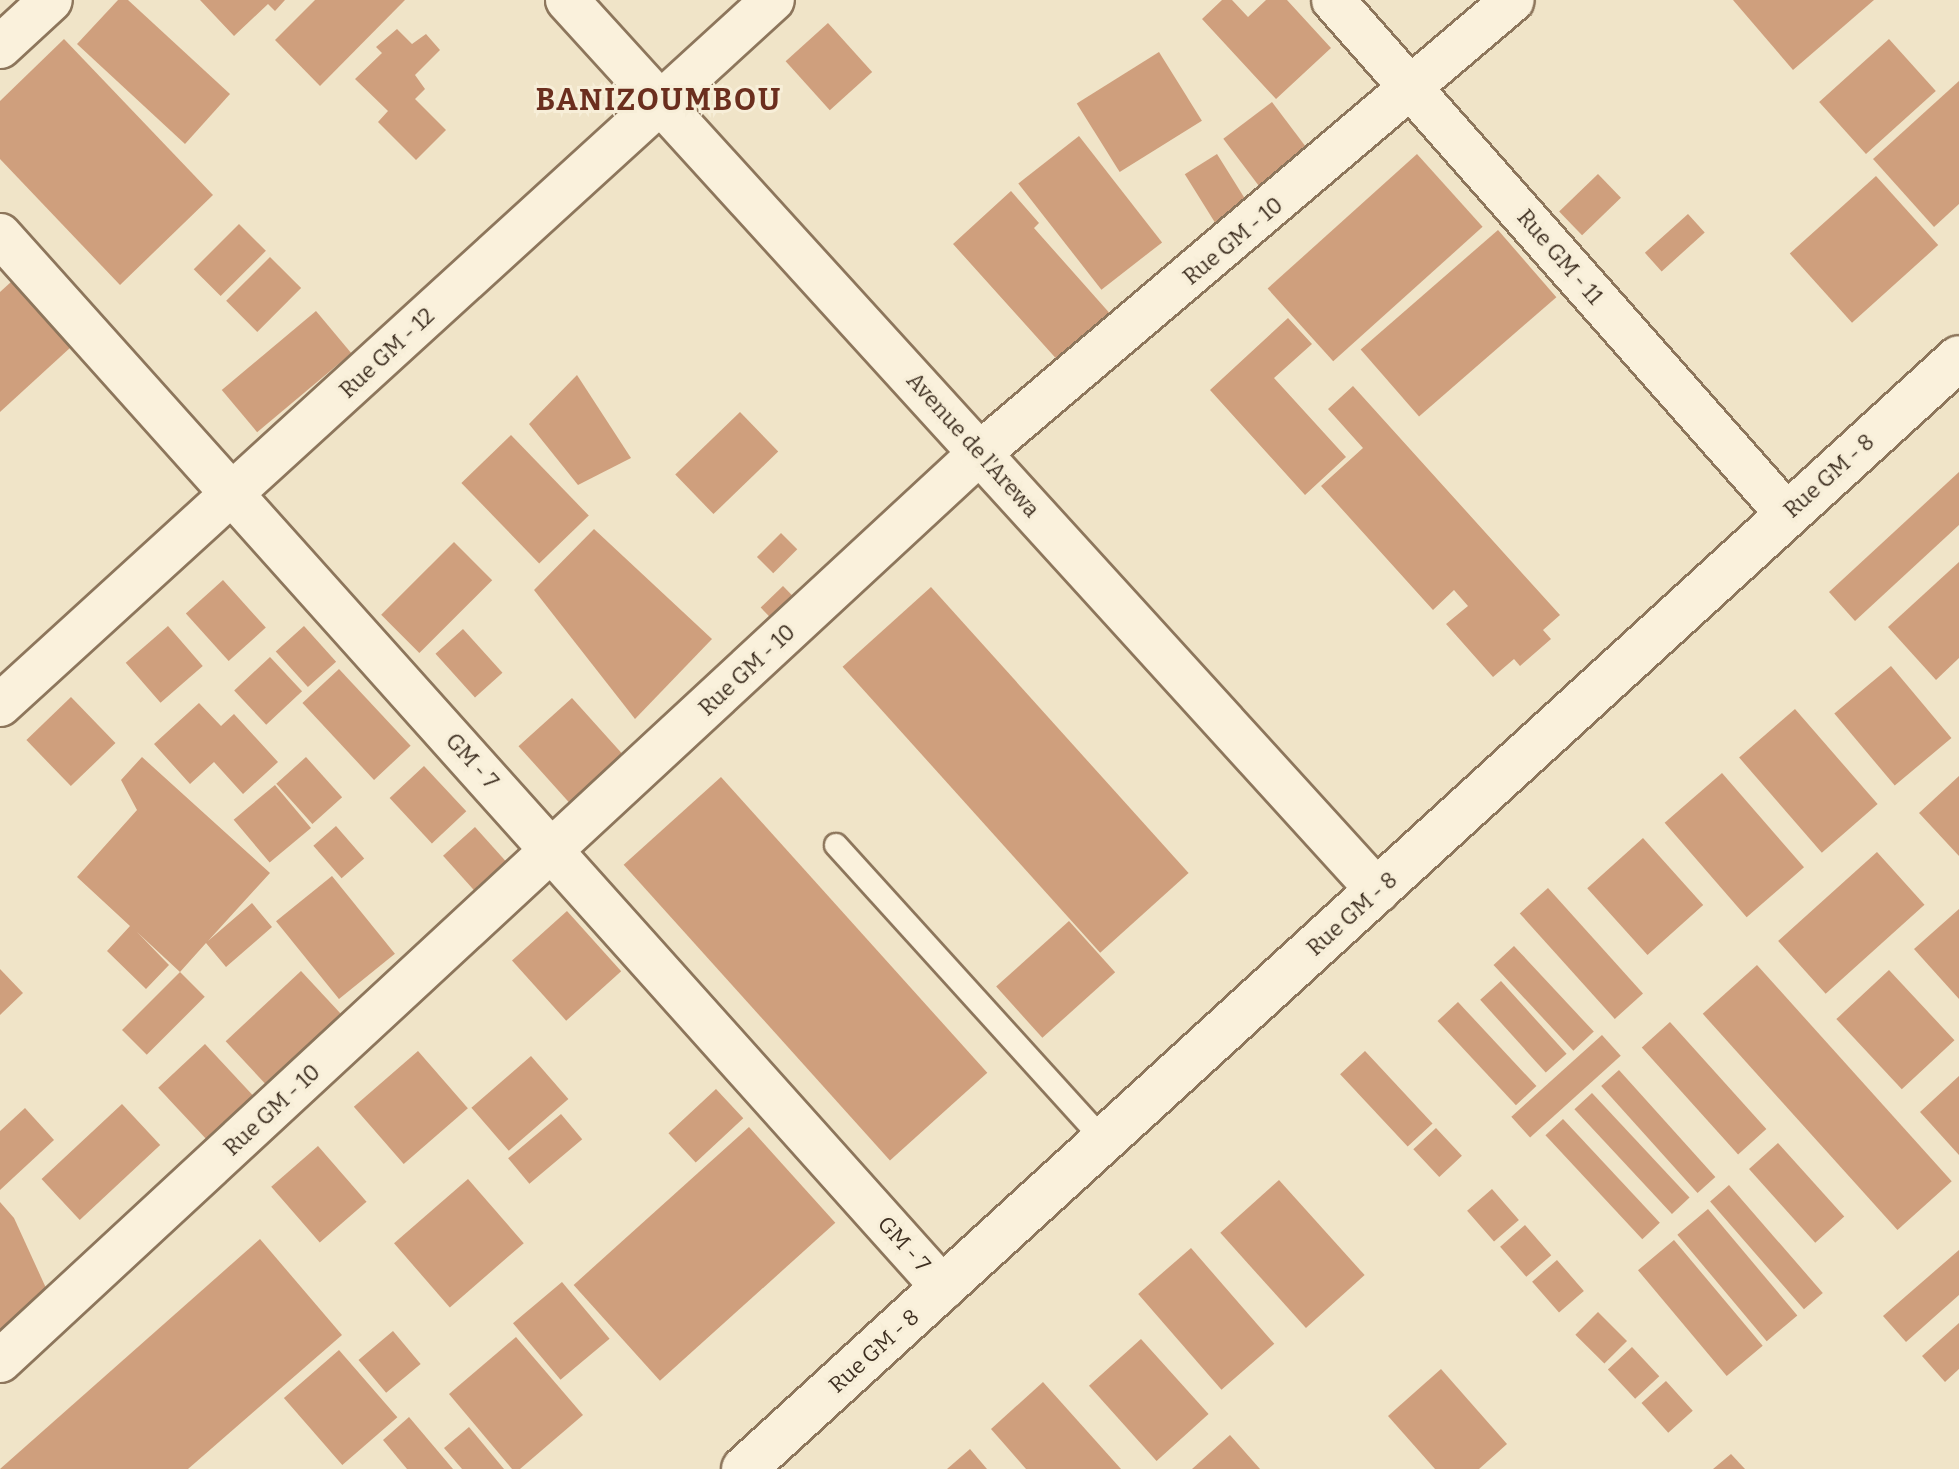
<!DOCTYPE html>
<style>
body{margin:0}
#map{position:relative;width:1959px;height:1469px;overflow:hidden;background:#f0e4c8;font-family:Bitter,serif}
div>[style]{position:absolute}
.building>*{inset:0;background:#cf9f7d;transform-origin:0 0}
.roads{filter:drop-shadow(2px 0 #8d765c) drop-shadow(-2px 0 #8d765c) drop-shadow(0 2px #8d765c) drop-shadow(0 -2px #8d765c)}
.lane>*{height:22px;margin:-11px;padding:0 11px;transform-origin:11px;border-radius:11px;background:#faf1dc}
.street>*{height:42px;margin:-21px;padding:0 21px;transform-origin:21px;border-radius:21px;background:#faf1dc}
.secondary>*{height:44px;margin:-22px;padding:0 22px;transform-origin:22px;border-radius:22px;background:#faf1dc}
span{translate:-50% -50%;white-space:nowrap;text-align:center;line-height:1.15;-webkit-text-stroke:6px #f7eed8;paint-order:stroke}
.street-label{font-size:22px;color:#3d2e20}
.district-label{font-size:30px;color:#6b2e1e;font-weight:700;letter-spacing:2px}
</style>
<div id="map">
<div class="building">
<i style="clip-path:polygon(118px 0,128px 0,230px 94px,185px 144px,77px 44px)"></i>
<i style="clip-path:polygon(200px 0,285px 0,275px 11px,268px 4px,234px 36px)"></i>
<i style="clip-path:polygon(315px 0,405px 0,320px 86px,275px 40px)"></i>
<i style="clip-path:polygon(1222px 0,1232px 0,1248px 17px,1266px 0,1287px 0,1331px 48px,1276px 99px,1202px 19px)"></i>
<i style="clip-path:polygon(1733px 0,1874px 0,1793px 70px)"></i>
<i style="left:828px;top:23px;width:66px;height:57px;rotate:48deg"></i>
<i style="clip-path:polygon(397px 29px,412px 44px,426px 34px,440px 50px,415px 75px,425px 89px,415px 99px,446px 130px,416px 160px,378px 122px,388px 111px,355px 79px,382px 53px,376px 47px)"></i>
<i style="clip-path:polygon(64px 39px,213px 195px,120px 285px,0 159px,0 101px)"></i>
<i style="left:1889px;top:39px;width:70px;height:94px;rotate:48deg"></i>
<i style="left:1159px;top:52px;width:81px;height:97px;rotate:58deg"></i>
<i style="clip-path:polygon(1959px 81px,1959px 204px,1934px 227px,1873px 159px)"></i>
<i style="left:1272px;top:102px;width:64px;height:61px;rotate:53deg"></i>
<i style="left:1079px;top:136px;width:135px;height:77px;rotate:52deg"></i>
<i style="left:1217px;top:154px;width:62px;height:38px;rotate:58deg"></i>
<i style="left:1417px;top:154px;width:98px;height:201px;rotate:48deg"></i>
<i style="left:1598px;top:174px;width:33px;height:54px;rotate:46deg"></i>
<i style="left:1876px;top:176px;width:93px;height:116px;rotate:48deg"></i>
<i style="clip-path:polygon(1011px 191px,1039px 223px,1034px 228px,1113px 317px,1061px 364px,953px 244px)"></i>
<i style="left:1688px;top:214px;width:25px;height:58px;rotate:48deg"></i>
<i style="left:239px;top:224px;width:38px;height:64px;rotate:45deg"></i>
<i style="left:1498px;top:230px;width:89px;height:182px;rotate:49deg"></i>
<i style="left:270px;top:257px;width:44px;height:62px;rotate:45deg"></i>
<i style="clip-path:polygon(23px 271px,83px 336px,0 412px,0 292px)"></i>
<i style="left:316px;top:311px;width:55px;height:123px;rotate:50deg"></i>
<i style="clip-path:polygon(1288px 318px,1312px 344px,1274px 378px,1346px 457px,1305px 495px,1210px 390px)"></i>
<i style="clip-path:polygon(577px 375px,631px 458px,578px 485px,529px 424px)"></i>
<i style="clip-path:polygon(1353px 386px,1560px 615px,1543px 630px,1551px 639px,1520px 666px,1514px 659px,1493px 677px,1446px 624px,1468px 606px,1454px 590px,1433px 610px,1321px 486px,1363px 448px,1328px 409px)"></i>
<i style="left:740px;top:412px;width:55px;height:90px;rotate:46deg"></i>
<i style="left:511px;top:435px;width:112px;height:69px;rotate:46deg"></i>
<i style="clip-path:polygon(1959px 472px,1959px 525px,1855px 621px,1829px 592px)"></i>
<i style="clip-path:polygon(594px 529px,712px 639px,635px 719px,534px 590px)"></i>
<i style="left:781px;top:533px;width:23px;height:34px;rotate:45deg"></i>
<i style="left:454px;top:542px;width:54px;height:103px;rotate:45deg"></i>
<i style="clip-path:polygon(1959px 562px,1959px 658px,1936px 680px,1888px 627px)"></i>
<i style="left:223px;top:580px;width:64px;height:50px;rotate:48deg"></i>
<i style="left:783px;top:586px;width:30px;height:31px;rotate:46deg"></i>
<i style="left:931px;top:587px;width:385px;height:119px;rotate:48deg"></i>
<i style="left:168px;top:626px;width:53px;height:56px;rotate:49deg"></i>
<i style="left:304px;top:626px;width:48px;height:38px;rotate:48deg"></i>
<i style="left:463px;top:629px;width:59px;height:37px;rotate:48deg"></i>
<i style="left:270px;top:657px;width:47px;height:49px;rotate:47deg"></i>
<i style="left:1891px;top:666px;width:94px;height:74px;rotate:50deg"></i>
<i style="left:339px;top:669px;width:105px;height:50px;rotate:47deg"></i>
<i style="left:71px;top:697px;width:64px;height:62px;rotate:46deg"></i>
<i style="left:572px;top:698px;width:79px;height:72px;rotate:48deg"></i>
<i style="clip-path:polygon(199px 703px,221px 726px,234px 714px,278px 762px,243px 794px,214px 762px,190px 784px,154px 744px)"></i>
<i style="left:1795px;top:709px;width:126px;height:74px;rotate:49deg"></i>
<i style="clip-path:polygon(142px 757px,270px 873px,208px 941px,252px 903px,272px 927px,226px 967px,206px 943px,180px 972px,137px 932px,169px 965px,146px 989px,107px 951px,130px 926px,77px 877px,137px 810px,121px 780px)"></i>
<i style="left:306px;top:757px;width:54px;height:40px;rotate:48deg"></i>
<i style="left:424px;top:766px;width:62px;height:47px;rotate:47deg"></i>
<i style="left:1722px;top:773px;width:125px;height:76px;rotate:49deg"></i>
<i style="clip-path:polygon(1959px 776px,1959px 856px,1919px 813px)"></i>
<i style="left:721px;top:777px;width:398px;height:131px;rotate:48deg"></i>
<i style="left:275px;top:785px;width:56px;height:54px;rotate:50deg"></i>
<i style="left:336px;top:826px;width:43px;height:30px;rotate:49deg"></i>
<i style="left:475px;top:827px;width:46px;height:43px;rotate:48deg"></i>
<i style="left:1643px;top:838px;width:90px;height:75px;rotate:48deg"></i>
<i style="left:1877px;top:852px;width:71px;height:133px;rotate:48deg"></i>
<i style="left:332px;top:876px;width:100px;height:72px;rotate:51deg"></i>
<i style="left:1548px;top:888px;width:142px;height:38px;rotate:48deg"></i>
<i style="clip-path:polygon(1959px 909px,1959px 999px,1914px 949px)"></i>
<i style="left:567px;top:911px;width:81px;height:74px;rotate:48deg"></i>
<i style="left:1069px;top:921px;width:69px;height:98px;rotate:48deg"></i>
<i style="left:1514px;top:946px;width:117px;height:28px;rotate:47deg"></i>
<i style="left:1757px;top:965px;width:291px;height:73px;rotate:48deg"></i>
<i style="clip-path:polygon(0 969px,23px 993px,0 1015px)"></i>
<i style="left:1889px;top:970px;width:96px;height:72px;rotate:47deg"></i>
<i style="left:301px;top:971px;width:59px;height:103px;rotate:47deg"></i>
<i style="left:180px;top:972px;width:35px;height:82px;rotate:45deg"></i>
<i style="left:1501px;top:981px;width:98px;height:28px;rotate:48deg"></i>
<i style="left:1458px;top:1002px;width:115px;height:28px;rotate:47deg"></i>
<i style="left:1670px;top:1022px;width:144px;height:38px;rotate:48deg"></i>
<i style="left:1602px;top:1035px;width:28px;height:122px;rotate:48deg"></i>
<i style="left:205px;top:1044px;width:71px;height:64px;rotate:47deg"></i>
<i style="left:418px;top:1051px;width:76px;height:85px;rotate:49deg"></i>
<i style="left:1365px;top:1051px;width:99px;height:34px;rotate:47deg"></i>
<i style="left:531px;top:1056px;width:57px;height:79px;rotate:49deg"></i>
<i style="left:1619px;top:1070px;width:144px;height:24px;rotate:48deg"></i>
<i style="clip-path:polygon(1959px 1076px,1959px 1155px,1920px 1112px)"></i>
<i style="left:716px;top:1089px;width:40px;height:65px;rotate:47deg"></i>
<i style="left:1592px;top:1093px;width:143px;height:24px;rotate:47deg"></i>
<i style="left:122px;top:1104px;width:56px;height:110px;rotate:47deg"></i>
<i style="clip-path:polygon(25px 1108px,54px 1140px,0 1190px,0 1131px)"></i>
<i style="left:561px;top:1114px;width:33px;height:69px;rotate:50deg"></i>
<i style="left:1563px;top:1119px;width:142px;height:24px;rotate:47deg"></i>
<i style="left:749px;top:1127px;width:129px;height:236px;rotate:48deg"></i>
<i style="left:1436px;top:1128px;width:38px;height:31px;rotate:47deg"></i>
<i style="left:1778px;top:1143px;width:99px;height:39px;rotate:48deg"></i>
<i style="left:318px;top:1146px;width:74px;height:62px;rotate:49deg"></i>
<i style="left:468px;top:1179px;width:85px;height:98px;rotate:49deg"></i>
<i style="left:1279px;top:1180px;width:128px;height:79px;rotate:48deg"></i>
<i style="left:1729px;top:1185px;width:143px;height:25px;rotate:49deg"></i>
<i style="left:1492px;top:1189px;width:41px;height:33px;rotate:49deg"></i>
<i style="clip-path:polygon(0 1202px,14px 1218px,46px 1288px,0 1336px)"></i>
<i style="left:1708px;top:1209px;width:139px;height:40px;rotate:50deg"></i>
<i style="left:1525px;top:1225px;width:40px;height:33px;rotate:49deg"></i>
<i style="clip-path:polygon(260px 1239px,342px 1335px,188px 1469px,0 1469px)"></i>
<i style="left:1674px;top:1240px;width:138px;height:47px;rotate:50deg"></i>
<i style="left:1191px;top:1248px;width:127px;height:70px;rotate:49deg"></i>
<i style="clip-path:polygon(1959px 1250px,1959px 1295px,1906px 1342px,1883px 1316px)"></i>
<i style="left:1557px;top:1260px;width:41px;height:33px;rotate:49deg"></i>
<i style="left:562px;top:1282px;width:74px;height:64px;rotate:50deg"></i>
<i style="left:1598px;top:1312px;width:41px;height:32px;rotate:45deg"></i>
<i style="clip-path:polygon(1959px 1323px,1959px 1369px,1945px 1382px,1922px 1356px)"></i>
<i style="left:393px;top:1331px;width:43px;height:45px;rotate:50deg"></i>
<i style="clip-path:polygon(516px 1337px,583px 1415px,520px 1469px,512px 1469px,449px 1394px)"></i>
<i style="left:1141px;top:1339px;width:101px;height:70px;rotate:48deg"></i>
<i style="left:1632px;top:1347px;width:40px;height:33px;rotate:47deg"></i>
<i style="left:339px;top:1350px;width:89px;height:73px;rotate:49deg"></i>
<i style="clip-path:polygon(1441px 1369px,1507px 1444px,1479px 1469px,1435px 1469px,1388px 1416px)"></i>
<i style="left:1666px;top:1381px;width:40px;height:33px;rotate:48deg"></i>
<i style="clip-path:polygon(1043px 1382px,1121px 1469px,1026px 1469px,991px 1429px)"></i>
<i style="clip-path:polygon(409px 1417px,453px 1469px,407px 1469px,383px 1440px)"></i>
<i style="clip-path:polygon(469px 1427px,504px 1469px,462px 1469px,444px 1448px)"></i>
<i style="clip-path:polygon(1230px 1435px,1260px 1469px,1192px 1469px)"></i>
<i style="clip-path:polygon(970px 1449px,987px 1469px,947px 1469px)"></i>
<i style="clip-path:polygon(1731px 1454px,1745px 1469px,1713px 1469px)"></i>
</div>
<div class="roads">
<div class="lane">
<i style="left:836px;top:845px;width:399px;rotate:47.8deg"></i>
</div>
<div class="street">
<i style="left:567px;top:0;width:1205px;rotate:47.69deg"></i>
<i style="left:1333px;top:0;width:686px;rotate:48.55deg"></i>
<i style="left:0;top:47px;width:69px;rotate:-42.7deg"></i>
<i style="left:0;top:235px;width:1414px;rotate:48.15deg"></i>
<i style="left:0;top:705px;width:1046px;rotate:-42.37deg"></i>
<i style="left:0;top:1361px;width:1336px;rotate:-42.82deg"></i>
<i style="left:980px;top:453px;width:699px;rotate:-40.36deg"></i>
</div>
<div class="secondary">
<i style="left:744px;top:1469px;width:1646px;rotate:-42.44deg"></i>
</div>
</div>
<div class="street-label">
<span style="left:1233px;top:241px;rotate:-40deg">Rue GM - 10</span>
<span style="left:1560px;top:257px;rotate:49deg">Rue GM - 11</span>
<span style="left:387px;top:353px;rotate:-43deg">Rue GM - 12</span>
<span style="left:973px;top:445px;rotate:48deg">Avenue de l'Arewa</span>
<span style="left:1829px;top:476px;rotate:-42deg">Rue GM - 8</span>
<span style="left:747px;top:670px;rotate:-43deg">Rue GM - 10</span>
<span style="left:472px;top:761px;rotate:48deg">GM - 7</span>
<span style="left:1352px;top:914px;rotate:-42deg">Rue GM - 8</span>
<span style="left:272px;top:1110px;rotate:-43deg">Rue GM - 10</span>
<span style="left:904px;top:1244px;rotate:48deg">GM - 7</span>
<span style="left:874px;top:1351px;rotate:-42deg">Rue GM - 8</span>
</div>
<div class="district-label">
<span style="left:659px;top:100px">BANIZOUMBOU</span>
</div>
</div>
